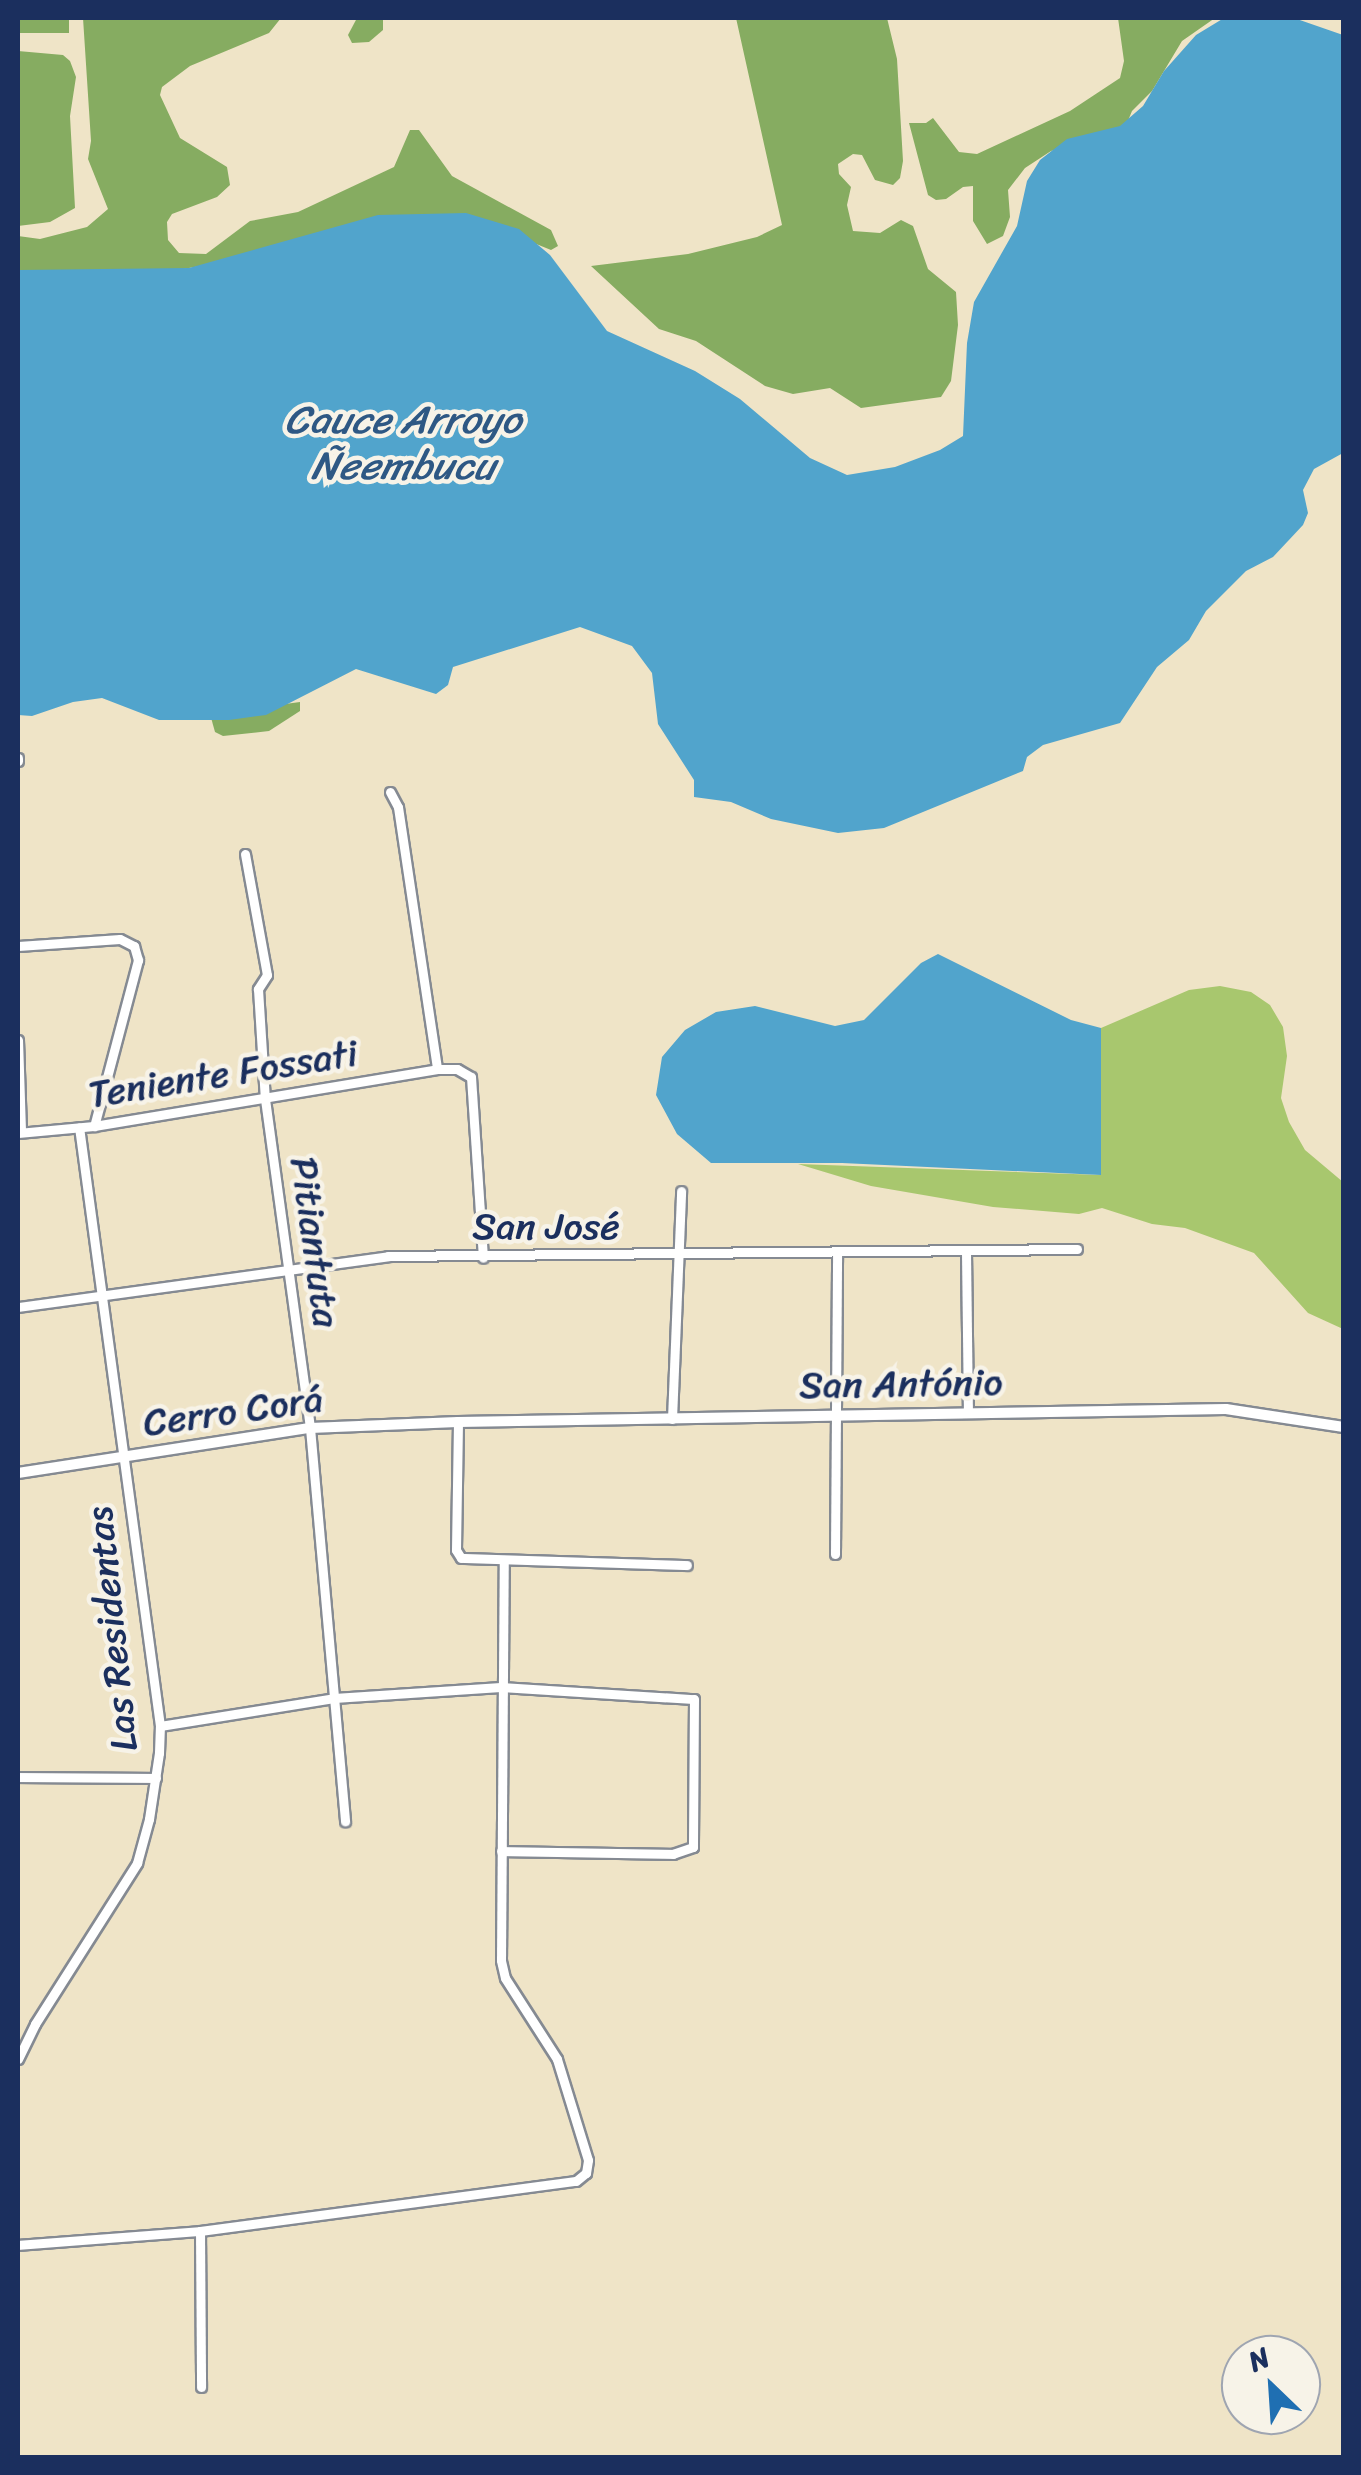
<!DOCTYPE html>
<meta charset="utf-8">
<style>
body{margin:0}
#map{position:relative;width:1361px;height:2475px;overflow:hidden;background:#efe4c7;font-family:Sriracha,sans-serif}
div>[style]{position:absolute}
.green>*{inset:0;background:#a8c76e}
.forest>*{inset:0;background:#86ac61;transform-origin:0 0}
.water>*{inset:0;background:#51a4cc}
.roads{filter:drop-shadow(2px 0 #858a92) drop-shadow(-2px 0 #858a92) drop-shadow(0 2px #858a92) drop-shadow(0 -2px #858a92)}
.minor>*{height:9px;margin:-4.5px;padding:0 4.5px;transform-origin:4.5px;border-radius:4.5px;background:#fff}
.tertiary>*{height:10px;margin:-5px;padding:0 5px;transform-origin:5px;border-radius:5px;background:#fff}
span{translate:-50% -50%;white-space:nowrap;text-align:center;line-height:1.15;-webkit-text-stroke:9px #f7f3e8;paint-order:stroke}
.street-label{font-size:38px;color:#1b2f5e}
.water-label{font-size:40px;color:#2e5884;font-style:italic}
.frame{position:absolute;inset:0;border:20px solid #1b2f5e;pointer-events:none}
.north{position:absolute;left:1221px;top:2335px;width:100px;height:100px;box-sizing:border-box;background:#f7f3e8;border:2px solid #9fa5b1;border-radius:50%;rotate:335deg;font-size:28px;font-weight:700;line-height:40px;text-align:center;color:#1b2f5e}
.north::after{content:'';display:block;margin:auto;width:35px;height:45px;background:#1f6fb2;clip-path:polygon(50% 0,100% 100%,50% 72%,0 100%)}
</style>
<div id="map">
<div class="green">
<i style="clip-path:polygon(1220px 986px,1251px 992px,1270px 1005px,1283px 1027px,1287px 1056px,1281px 1098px,1289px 1122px,1305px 1150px,1343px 1182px,1343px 1329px,1308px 1313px,1254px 1253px,1185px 1228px,1152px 1224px,1102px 1208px,1079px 1214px,993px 1207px,871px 1186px,798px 1164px,1101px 1175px,1101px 1028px,1189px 990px)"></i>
</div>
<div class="forest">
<i style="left:18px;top:18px;width:51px;height:15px"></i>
<i style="clip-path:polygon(83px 18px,281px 18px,269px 33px,190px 66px,162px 87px,160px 95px,180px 138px,227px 167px,230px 185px,217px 197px,172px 214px,167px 222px,168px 240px,179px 253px,206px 254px,250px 221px,298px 212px,394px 167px,410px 130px,419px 130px,452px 176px,551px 230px,558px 246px,551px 250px,519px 237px,342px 241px,18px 298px,18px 236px,40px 239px,87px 227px,108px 209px,88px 159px,91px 141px)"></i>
<i style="clip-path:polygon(357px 18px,383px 18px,383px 30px,369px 42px,352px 43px,348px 35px)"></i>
<i style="clip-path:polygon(736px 18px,887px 18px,897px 59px,903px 161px,900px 178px,893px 185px,875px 180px,862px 155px,853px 154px,838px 164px,839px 174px,851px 187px,847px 205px,853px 231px,880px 233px,901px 220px,913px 226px,928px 269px,956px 292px,958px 325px,951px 381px,941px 397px,861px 408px,830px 388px,793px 394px,765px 386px,696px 341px,659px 329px,591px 266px,688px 254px,757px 237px,782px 225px)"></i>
<i style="clip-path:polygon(1118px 18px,1215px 18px,1182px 41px,1152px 91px,1132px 111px,1125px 128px,1051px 151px,1025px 168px,1008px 190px,1010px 217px,1003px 236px,987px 244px,973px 221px,973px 186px,963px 187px,946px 199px,936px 200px,928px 195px,909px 123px,926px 123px,933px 118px,959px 152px,977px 154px,1070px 111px,1120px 78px,1124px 61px)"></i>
<i style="clip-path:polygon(18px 51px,63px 55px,70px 61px,76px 77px,70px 116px,75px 208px,50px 222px,18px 226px)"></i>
<i style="clip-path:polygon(300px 702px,300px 711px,269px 731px,223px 736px,215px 732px,210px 714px)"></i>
</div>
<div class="water">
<i style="clip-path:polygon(1224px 18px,1294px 18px,1343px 35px,1343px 453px,1314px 469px,1303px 490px,1308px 513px,1303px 525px,1273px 557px,1246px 571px,1206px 611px,1189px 640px,1157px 667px,1120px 723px,1043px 745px,1027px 757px,1023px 771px,884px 828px,838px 833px,771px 819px,731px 802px,694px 797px,694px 780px,658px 724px,652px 673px,632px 646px,580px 627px,453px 667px,448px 685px,436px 694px,356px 669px,266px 715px,229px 720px,159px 720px,102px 698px,73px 702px,32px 716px,18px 715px,18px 270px,189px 268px,378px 215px,466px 213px,519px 229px,550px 255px,607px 331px,695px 371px,740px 399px,810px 458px,847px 475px,895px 467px,940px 450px,963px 436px,967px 343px,974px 302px,1017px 226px,1027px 181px,1040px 160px,1067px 139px,1120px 126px,1143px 106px,1164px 71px,1196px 35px)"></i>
<i style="clip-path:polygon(938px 954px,1071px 1020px,1101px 1028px,1101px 1175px,842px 1163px,711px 1163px,677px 1134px,656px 1095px,662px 1057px,685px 1030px,716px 1012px,755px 1006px,835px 1026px,864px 1020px,921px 963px)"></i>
</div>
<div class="roads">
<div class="minor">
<i style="left:18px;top:761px;width:3px;rotate:-90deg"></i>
<i style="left:390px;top:792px;width:17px;rotate:62deg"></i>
<i style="left:398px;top:807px;width:265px;rotate:81.5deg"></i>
<i style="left:437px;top:1069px;width:20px"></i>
<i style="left:457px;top:1069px;width:16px;rotate:30deg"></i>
<i style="left:471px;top:1077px;width:181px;rotate:86.2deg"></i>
<i style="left:245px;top:854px;width:123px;rotate:79.7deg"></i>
<i style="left:267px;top:975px;width:17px;rotate:123deg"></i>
<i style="left:258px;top:989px;width:110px;rotate:86.4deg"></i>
<i style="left:265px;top:1099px;width:332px;rotate:82.2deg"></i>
<i style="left:310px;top:1428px;width:395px;rotate:84.9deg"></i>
<i style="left:18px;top:946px;width:102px;rotate:-3.9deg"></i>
<i style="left:120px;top:939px;width:16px;rotate:27deg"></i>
<i style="left:134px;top:946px;width:15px;rotate:74deg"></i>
<i style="left:138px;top:960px;width:172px;rotate:104.8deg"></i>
<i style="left:18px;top:1040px;width:92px;rotate:88.1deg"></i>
<i style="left:18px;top:1133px;width:76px;rotate:-5.3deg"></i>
<i style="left:94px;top:1126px;width:348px;rotate:-9.4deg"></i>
<i style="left:966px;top:1252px;width:160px;rotate:89.3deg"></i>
<i style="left:18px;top:1307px;width:373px;rotate:-7.8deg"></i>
<i style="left:388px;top:1256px;width:689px;rotate:-0.58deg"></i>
<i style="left:672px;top:1419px;width:228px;rotate:-87.7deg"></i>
<i style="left:458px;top:1422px;width:128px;rotate:90.9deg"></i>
<i style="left:456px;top:1550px;width:9px;rotate:58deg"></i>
<i style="left:461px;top:1558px;width:226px;rotate:1.8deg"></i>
<i style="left:835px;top:1554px;width:301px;rotate:-89.6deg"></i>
<i style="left:160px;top:1726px;width:176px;rotate:-9.1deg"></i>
<i style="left:334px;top:1698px;width:167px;rotate:-3.8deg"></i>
<i style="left:501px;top:1687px;width:193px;rotate:3.6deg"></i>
<i style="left:694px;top:1699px;width:148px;rotate:90.4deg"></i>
<i style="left:693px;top:1847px;width:21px;rotate:161deg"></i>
<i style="left:673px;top:1854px;width:172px;rotate:-179deg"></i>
<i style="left:18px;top:1777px;width:138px;rotate:0.4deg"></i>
<i style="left:18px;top:2059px;width:39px;rotate:-64deg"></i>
<i style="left:35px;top:2024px;width:191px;rotate:-57.6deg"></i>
<i style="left:137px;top:1863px;width:46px;rotate:-74.7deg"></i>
<i style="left:149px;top:1819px;width:67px;rotate:-81.4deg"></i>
<i style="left:159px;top:1753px;width:27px;rotate:-88deg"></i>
<i style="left:160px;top:1726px;width:604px;rotate:-97.7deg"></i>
<i style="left:200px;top:2231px;width:156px;rotate:89.6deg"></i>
<i style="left:18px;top:2245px;width:183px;rotate:-4.4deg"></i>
<i style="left:200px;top:2231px;width:379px;rotate:-7.6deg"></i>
<i style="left:576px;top:2181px;width:13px;rotate:-39deg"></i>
<i style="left:586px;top:2173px;width:13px;rotate:-81deg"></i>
<i style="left:588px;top:2160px;width:106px;rotate:-107.1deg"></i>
<i style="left:557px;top:2059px;width:96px;rotate:-122.7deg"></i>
<i style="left:505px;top:1978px;width:18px;rotate:-103deg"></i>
<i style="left:501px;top:1960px;width:398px;rotate:-89.6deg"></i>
</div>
<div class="tertiary">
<i style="left:18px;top:1473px;width:295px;rotate:-8.8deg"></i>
<i style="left:310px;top:1428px;width:148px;rotate:-2.3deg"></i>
<i style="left:458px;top:1422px;width:768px;rotate:-0.97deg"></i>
<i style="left:1226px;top:1409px;width:119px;rotate:8.7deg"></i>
</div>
</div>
<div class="street-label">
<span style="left:223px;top:1074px;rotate:-9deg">Teniente Fossati</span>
<span style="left:546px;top:1227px">San José</span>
<span style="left:315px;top:1242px;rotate:82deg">Pitiantuta</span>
<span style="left:901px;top:1384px;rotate:-1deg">San António</span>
<span style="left:233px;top:1411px;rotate:-8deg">Cerro Corá</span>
<span style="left:112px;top:1629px;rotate:-96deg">Las Residentas</span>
</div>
<div class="water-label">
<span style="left:403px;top:443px">Cauce Arroyo<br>Ñeembucu</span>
</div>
<div class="frame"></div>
<div class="north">N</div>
</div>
